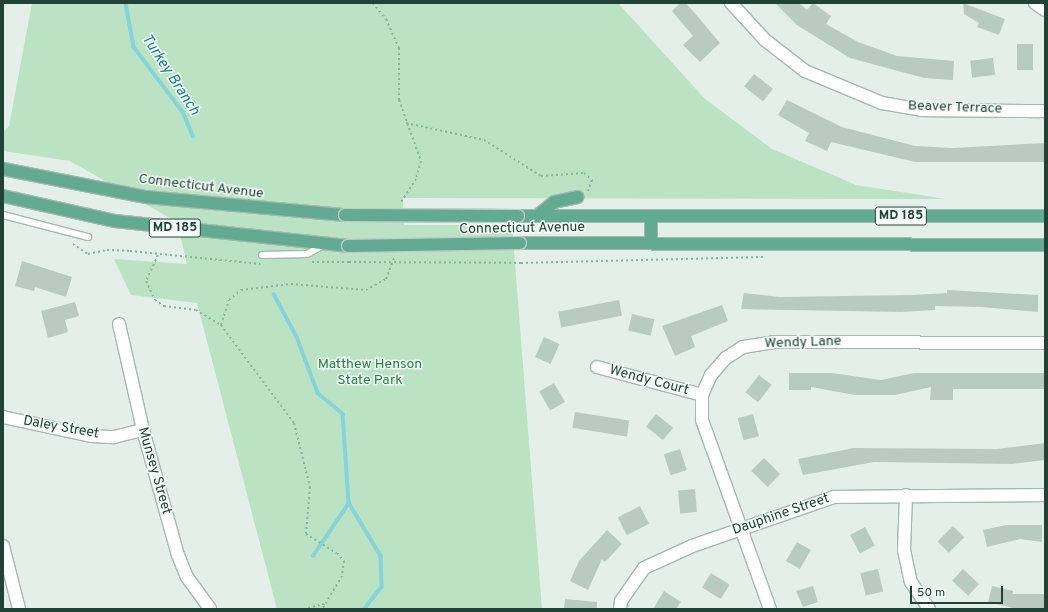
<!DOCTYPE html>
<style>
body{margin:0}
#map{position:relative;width:1048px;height:612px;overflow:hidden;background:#e4efe9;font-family:Overpass,sans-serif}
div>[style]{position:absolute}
.green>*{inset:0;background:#bbe2c2}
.stream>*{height:3.5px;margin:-1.75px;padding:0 1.75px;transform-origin:1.75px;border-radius:1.75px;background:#86d3da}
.building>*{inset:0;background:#b9cac2;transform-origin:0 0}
.path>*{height:2px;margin-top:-1px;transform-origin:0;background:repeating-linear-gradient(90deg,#81b6a1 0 2px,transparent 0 5px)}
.roads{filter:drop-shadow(1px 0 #a6b8b0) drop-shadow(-1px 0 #a6b8b0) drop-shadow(0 1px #a6b8b0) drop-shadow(0 -1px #a6b8b0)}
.lane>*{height:6px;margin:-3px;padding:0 3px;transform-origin:3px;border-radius:3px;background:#fff}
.street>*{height:12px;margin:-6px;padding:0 6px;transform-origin:6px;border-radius:6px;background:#fff}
.primary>*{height:12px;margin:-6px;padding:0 6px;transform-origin:6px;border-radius:6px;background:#63aa92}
.path-bridge>*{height:2px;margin-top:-1px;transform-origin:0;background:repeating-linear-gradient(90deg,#81b6a1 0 2px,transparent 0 5px)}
.bridges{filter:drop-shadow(1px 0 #c1cac7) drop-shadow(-1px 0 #c1cac7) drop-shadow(0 1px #c1cac7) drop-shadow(0 -1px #c1cac7)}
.primary-bridge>*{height:12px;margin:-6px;padding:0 6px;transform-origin:6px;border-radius:6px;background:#63aa92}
span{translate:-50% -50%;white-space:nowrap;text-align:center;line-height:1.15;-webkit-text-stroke:3px #f5fbf8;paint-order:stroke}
.shield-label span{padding:1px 3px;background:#f5fbf8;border:1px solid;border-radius:3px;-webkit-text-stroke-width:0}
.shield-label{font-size:13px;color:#214337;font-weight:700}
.street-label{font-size:14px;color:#214337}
.park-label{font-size:14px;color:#268042}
.water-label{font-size:15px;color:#137d87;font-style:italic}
.frame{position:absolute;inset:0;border:4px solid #214337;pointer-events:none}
.scale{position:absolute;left:910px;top:586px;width:93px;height:18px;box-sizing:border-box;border:2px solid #214337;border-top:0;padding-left:5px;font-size:12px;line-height:14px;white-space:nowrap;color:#214337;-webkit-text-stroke:3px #f5fbf8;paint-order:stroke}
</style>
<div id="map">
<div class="green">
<i style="clip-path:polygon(32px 3px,618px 3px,705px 99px,772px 149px,856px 185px,946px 199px,403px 198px,404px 225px,512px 225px,542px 609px,277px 609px,197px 303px,131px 295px,114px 259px,187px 264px,177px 222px,70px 161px,3px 151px,3px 133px,9px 126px)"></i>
</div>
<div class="stream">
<i style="left:126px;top:3px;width:45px;rotate:79.7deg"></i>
<i style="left:134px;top:47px;width:81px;rotate:53deg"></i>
<i style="left:183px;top:112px;width:26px;rotate:67deg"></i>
<i style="left:274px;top:294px;width:49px;rotate:61.9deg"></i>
<i style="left:297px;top:337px;width:60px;rotate:69.4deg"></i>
<i style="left:318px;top:393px;width:33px;rotate:40deg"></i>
<i style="left:343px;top:414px;width:89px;rotate:86.1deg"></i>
<i style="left:349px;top:503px;width:62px;rotate:58.9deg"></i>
<i style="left:381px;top:556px;width:31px;rotate:88deg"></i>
<i style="left:382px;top:587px;width:28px;rotate:128deg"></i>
<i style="left:313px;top:556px;width:64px;rotate:-55.8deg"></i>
</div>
<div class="building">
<i style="clip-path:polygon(680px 3px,686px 3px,720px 43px,700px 62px,683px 45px,693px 36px,672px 11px)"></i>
<i style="clip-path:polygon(775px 3px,799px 3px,807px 10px,813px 3px,831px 16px,826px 24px,858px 42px,897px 56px,954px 61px,953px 80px,924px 78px,850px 58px,797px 25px)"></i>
<i style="clip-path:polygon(963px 3px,1005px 19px,999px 35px,977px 27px,979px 23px,964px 14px)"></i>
<i style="left:1017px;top:44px;width:16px;height:26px"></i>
<i style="left:993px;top:58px;width:17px;height:23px;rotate:83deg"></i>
<i style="left:754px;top:74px;width:24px;height:16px;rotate:38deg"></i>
<i style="clip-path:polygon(787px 100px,842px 127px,915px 146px,953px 148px,1045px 143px,1045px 162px,915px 162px,831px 142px,827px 151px,805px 141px,809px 133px,778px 115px)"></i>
<i style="clip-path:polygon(22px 261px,72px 277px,66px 297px,35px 287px,34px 291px,15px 286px)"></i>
<i style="clip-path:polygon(947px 290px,1038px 295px,1038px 312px,982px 307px,935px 306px,935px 310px,901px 312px,741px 309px,744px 293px,779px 297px,913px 295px,947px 293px)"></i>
<i style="left:619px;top:300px;width:16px;height:62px;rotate:79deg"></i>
<i style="clip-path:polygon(75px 302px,79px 316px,65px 320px,68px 332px,48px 338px,41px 311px)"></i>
<i style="clip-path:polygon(722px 305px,728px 321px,691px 336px,695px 347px,675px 356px,662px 326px)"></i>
<i style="left:632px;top:314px;width:23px;height:17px;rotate:13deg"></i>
<i style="left:544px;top:337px;width:17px;height:22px;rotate:24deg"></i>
<i style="clip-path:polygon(789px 373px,831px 373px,881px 380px,914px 373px,1045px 373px,1045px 389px,953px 389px,953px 400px,930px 400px,931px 387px,895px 395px,855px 395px,811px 387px,811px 390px,789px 390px)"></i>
<i style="left:759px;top:375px;width:16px;height:22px;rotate:38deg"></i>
<i style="left:554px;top:383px;width:22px;height:17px;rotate:60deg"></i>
<i style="left:575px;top:412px;width:55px;height:16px;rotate:9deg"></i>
<i style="left:656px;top:414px;width:22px;height:16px;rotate:39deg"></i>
<i style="left:753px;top:414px;width:23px;height:16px;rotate:75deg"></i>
<i style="clip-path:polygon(1045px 443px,1045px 460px,1012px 464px,874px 462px,803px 475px,798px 459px,854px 448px,997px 449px)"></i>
<i style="left:680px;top:449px;width:22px;height:17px;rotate:72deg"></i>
<i style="left:764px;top:458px;width:23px;height:18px;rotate:45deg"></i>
<i style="left:695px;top:489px;width:23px;height:17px;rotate:85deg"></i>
<i style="left:640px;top:506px;width:20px;height:25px;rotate:63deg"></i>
<i style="clip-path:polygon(1006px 525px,1042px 525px,1042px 542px,1020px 539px,987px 547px,983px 530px)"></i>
<i style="left:953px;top:526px;width:16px;height:22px;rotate:45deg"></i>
<i style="left:865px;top:527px;width:21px;height:17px;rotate:62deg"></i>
<i style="clip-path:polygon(607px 530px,622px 544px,605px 562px,602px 559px,588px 590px,570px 581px,579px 561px)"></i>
<i style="left:797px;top:542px;width:16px;height:22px;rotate:30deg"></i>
<i style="left:878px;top:569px;width:23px;height:18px;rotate:77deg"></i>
<i style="left:963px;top:569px;width:22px;height:16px;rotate:43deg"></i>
<i style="left:711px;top:573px;width:22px;height:17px;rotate:32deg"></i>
<i style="clip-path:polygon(813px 586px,818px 602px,803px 607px,796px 591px)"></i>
<i style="clip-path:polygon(992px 586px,1013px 591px,1013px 594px,1045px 594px,1045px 609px,1018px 609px,988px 602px)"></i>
<i style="clip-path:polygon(664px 591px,681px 602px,676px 609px,653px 609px)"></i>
<i style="clip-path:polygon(565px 599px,597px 602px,597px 609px,564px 609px)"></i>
</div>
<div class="path">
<i style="left:373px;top:3px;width:21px;rotate:51deg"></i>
<i style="left:386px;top:19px;width:32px;rotate:66deg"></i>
<i style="left:399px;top:48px;width:52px;rotate:90deg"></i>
<i style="left:399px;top:100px;width:65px;rotate:70.2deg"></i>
<i style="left:421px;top:161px;width:19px;rotate:106deg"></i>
<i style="left:416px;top:179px;width:30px;rotate:123deg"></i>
<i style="left:406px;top:123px;width:80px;rotate:12.3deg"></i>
<i style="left:484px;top:140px;width:67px;rotate:32.3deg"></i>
<i style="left:541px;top:176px;width:43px;rotate:-4deg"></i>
<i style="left:584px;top:173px;width:11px;rotate:41deg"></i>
<i style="left:592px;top:180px;width:15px;rotate:110deg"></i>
<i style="left:73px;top:244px;width:18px;rotate:34deg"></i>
<i style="left:88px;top:254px;width:19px;rotate:-12deg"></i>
<i style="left:107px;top:250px;width:23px;rotate:2deg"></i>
<i style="left:130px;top:251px;width:131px;rotate:5.7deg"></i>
<i style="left:158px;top:255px;width:29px;rotate:115deg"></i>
<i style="left:146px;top:281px;width:21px;rotate:65deg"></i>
<i style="left:155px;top:300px;width:11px;rotate:34deg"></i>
<i style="left:164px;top:306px;width:32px;rotate:7deg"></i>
<i style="left:196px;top:310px;width:29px;rotate:31deg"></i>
<i style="left:221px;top:325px;width:122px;rotate:53.3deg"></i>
<i style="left:294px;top:423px;width:66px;rotate:76deg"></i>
<i style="left:310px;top:487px;width:47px;rotate:94.9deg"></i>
<i style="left:306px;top:534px;width:36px;rotate:32deg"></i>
<i style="left:337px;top:553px;width:11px;rotate:49deg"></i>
<i style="left:344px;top:561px;width:15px;rotate:98deg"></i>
<i style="left:342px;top:576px;width:39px;rotate:121deg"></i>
<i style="left:312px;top:262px;width:37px"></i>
<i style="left:521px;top:263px;width:243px;rotate:-1.4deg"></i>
<i style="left:221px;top:325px;width:26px;rotate:-72deg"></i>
<i style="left:229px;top:300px;width:16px;rotate:-40deg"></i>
<i style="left:241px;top:290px;width:50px;rotate:-6.8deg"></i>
<i style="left:291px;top:284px;width:75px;rotate:4.6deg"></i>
<i style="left:366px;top:290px;width:23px;rotate:-29deg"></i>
<i style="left:386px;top:279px;width:25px;rotate:-69deg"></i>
<i style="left:303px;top:609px;width:22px;rotate:-13deg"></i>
</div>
<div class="roads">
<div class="lane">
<i style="left:3px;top:215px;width:88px;rotate:14.5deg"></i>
<i style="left:262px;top:255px;width:45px;rotate:-1.3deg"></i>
<i style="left:307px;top:254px;width:19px;rotate:-28deg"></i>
</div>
<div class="street">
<i style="left:731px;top:3px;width:50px;rotate:47.4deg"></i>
<i style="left:765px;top:40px;width:51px;rotate:37.8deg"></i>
<i style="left:805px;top:71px;width:83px;rotate:22.6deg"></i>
<i style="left:882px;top:103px;width:40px;rotate:10deg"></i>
<i style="left:921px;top:110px;width:124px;rotate:0.5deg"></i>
<i style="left:1035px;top:3px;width:12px;rotate:35deg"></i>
<i style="left:119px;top:324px;width:109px;rotate:77.2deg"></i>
<i style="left:143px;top:430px;width:130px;rotate:74.4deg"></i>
<i style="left:178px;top:555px;width:24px;rotate:68deg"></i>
<i style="left:187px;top:577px;width:39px;rotate:54deg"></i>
<i style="left:597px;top:367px;width:109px;rotate:14.9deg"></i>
<i style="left:3px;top:417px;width:91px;rotate:12.1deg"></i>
<i style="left:92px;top:436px;width:22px;rotate:3deg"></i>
<i style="left:114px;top:437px;width:30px;rotate:-14deg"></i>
<i style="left:906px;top:495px;width:55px;rotate:92.1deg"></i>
<i style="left:904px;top:550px;width:33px;rotate:78deg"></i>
<i style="left:911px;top:582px;width:32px;rotate:56deg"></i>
<i style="left:3px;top:546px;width:65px;rotate:75.7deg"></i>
<i style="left:620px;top:609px;width:8px;rotate:-83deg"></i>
<i style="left:621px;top:601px;width:40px;rotate:-55.1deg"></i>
<i style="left:644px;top:568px;width:53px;rotate:-24.6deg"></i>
<i style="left:692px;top:546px;width:150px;rotate:-19deg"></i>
<i style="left:834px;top:497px;width:211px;rotate:-0.5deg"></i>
<i style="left:770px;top:609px;width:201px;rotate:-109.8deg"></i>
<i style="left:702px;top:420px;width:25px;rotate:-90deg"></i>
<i style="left:702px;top:395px;width:22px;rotate:-66deg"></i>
<i style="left:711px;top:375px;width:23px;rotate:-49deg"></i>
<i style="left:726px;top:358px;width:20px;rotate:-33deg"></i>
<i style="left:743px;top:347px;width:30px;rotate:-9deg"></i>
<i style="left:773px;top:342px;width:272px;rotate:0.2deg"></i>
</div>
<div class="primary">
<i style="left:3px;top:169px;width:146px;rotate:11.1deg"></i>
<i style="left:146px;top:197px;width:200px;rotate:5.2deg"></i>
<i style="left:3px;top:196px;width:115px;rotate:12.6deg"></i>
<i style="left:115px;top:221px;width:234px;rotate:6.1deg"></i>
<i style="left:518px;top:216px;width:527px"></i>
<i style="left:537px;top:216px;width:22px;rotate:-39deg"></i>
<i style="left:554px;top:202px;width:24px;rotate:-12deg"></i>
<i style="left:651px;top:242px;width:26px;rotate:-90deg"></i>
<i style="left:520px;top:243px;width:525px;rotate:0.22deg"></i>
</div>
</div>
<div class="path-bridge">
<i style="left:349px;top:262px;width:172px;rotate:0.3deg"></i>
</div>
<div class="bridges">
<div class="primary-bridge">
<i style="left:345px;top:215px;width:173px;rotate:0.3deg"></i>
<i style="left:348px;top:246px;width:172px;rotate:-1deg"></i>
</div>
</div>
<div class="shield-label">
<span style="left:901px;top:216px">MD 185</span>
<span style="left:175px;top:228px">MD 185</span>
</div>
<div class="street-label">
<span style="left:955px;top:108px;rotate:2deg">Beaver Terrace</span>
<span style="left:201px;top:187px;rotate:7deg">Connecticut Avenue</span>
<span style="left:522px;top:229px;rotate:-1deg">Connecticut Avenue</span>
<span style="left:803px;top:343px;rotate:-2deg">Wendy Lane</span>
<span style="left:649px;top:381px;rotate:15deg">Wendy Court</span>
<span style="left:61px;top:428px;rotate:10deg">Daley Street</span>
<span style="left:154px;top:471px;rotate:74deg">Munsey Street</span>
<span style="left:781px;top:515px;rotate:-19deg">Dauphine Street</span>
</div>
<div class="park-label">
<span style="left:370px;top:373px">Matthew Henson<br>State Park</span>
</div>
<div class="water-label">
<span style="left:170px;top:75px;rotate:57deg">Turkey Branch</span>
</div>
<div class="frame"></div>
<div class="scale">50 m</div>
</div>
